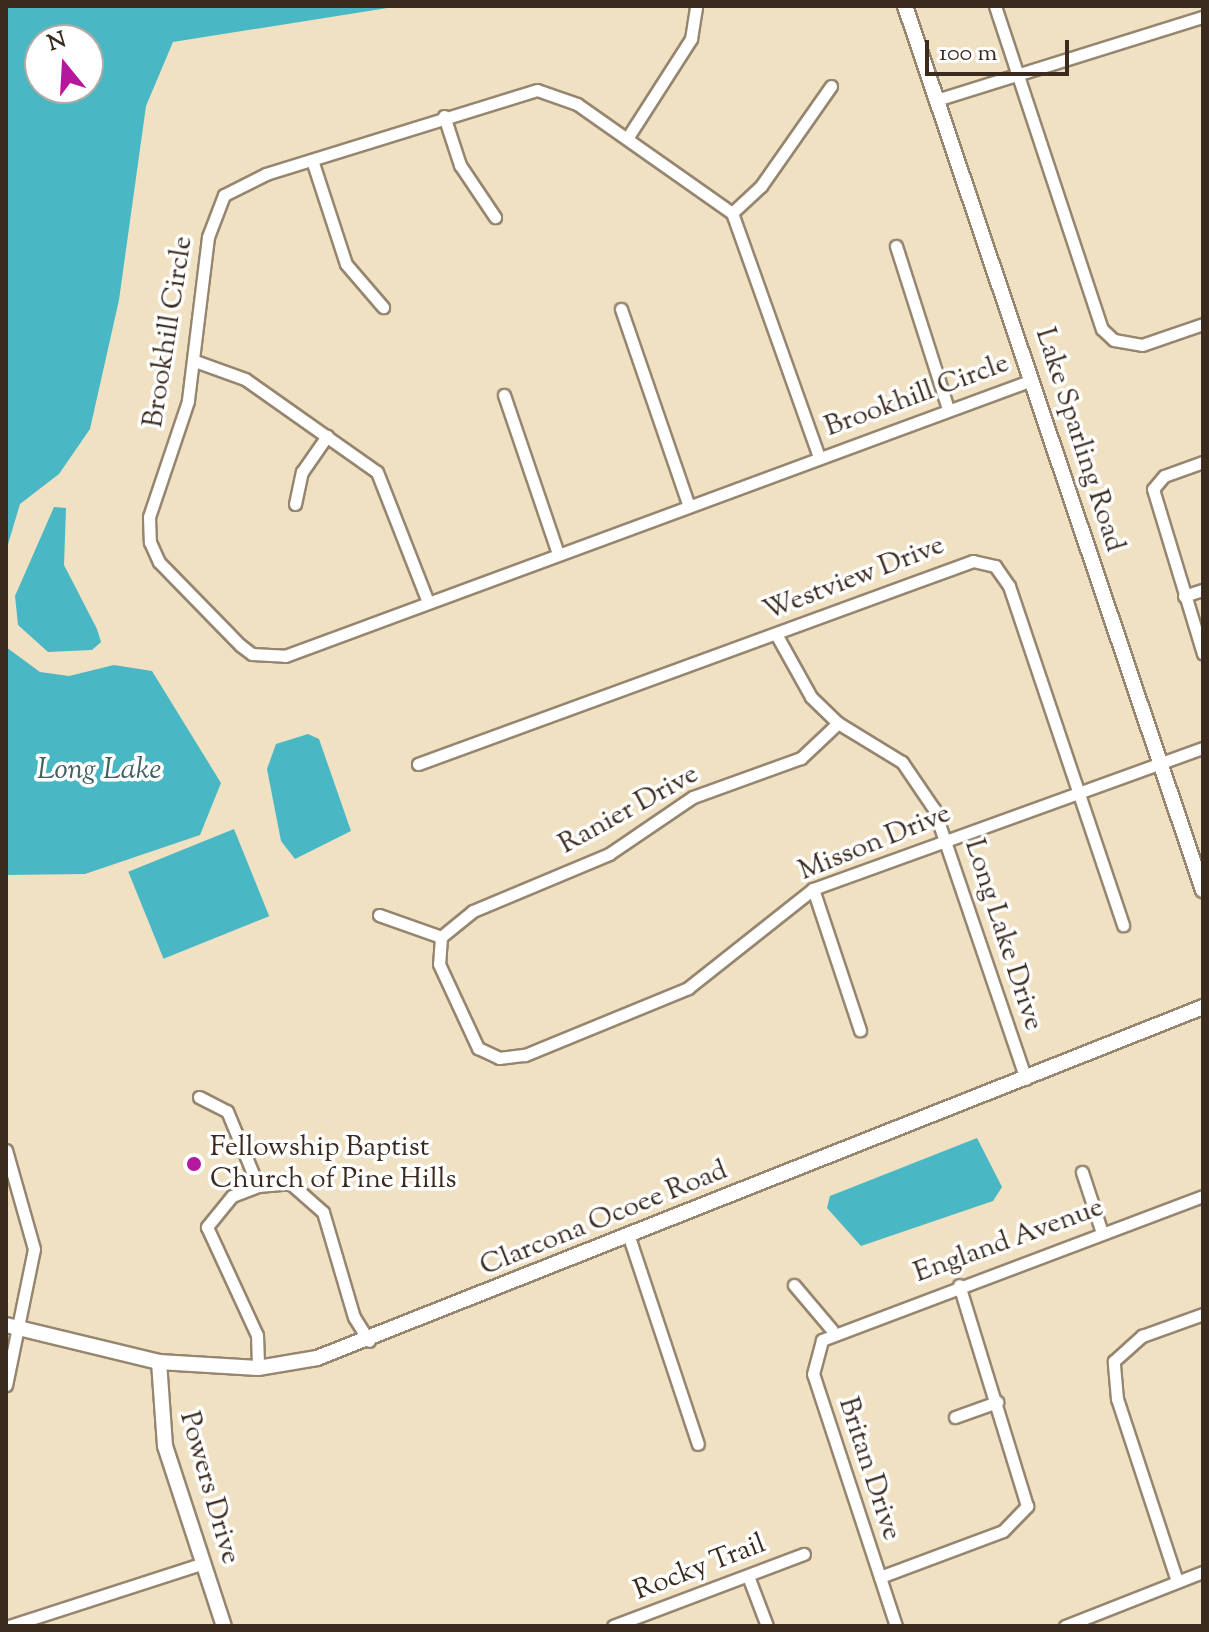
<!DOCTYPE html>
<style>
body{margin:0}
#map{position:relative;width:1209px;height:1632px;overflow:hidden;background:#f0e1c3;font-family:"Sorts Mill Goudy",serif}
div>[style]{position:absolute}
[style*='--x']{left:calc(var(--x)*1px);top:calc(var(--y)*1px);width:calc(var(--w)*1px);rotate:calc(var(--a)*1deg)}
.water>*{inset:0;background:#4ab7c5;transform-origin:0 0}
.roads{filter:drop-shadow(2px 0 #968670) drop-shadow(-2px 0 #968670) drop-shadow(0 2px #968670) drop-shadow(0 -2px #968670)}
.minor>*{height:11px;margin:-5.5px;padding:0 5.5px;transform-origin:5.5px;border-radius:5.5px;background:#fff}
.tertiary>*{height:14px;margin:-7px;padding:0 7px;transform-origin:7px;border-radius:7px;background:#fff}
.dots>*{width:22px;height:22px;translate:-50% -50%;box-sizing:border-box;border:4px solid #fff;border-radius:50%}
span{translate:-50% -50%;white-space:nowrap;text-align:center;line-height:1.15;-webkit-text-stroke:7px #fff;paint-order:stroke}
.street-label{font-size:28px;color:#3b2a1e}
.poi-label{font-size:28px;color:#3b2a1e}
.left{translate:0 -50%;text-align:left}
.water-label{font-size:30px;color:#416261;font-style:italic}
.frame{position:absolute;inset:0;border:8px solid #3b2a1e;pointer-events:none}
.north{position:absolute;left:24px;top:24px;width:80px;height:80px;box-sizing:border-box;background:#fff;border:2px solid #b1aaa5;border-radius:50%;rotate:342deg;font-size:22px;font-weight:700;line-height:32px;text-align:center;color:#3b2a1e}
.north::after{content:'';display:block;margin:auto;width:28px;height:36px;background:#b5179e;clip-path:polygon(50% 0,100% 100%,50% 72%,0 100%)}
.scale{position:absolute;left:925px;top:40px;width:144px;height:36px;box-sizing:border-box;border:4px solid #3b2a1e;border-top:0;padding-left:10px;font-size:24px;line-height:28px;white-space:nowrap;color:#3b2a1e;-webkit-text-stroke:6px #fff;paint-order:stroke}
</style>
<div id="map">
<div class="water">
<div style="clip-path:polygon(evenodd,6px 6px,400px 6px,173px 42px,146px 106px,119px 300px,90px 429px,59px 474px,20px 504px,6px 551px,6px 6px,40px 40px,88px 40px,88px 88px,40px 88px,40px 40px)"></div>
<div style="clip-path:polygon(54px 507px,66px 508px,64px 565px,97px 629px,101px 642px,92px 650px,48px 652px,18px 625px,15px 596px)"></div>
<div style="clip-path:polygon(6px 647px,40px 672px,69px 676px,114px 665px,152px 671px,221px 783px,200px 835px,85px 874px,6px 875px)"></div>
<div style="clip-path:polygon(308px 734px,319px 739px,351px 831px,295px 859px,281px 841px,267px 769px,276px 744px)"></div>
<div style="left:234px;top:829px;width:94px;height:114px;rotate:68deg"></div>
<div style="clip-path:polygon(977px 1138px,1002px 1187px,993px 1201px,861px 1246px,827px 1208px,830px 1196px)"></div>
</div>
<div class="roads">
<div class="minor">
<div style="--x:995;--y:6;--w:340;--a:71.7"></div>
<div style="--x:1102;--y:329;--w:16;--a:43"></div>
<div style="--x:1114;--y:340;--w:28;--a:10"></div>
<div style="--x:1142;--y:345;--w:65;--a:-19"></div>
<div style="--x:936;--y:100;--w:280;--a:-17.3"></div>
<div style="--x:444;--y:116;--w:52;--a:71.9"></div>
<div style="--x:460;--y:165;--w:63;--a:56.1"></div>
<div style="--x:628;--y:137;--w:117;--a:-57.3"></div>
<div style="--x:691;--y:39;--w:33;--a:-81"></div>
<div style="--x:312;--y:160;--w:109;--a:71.9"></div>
<div style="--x:346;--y:264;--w:57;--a:49.3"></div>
<div style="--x:732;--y:213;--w:40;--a:-43"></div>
<div style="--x:761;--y:186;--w:122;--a:-55"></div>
<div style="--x:896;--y:246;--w:171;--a:72.3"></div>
<div style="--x:621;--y:309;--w:208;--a:71"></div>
<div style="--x:195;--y:361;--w:53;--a:19.8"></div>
<div style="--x:245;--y:379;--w:161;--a:35.2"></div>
<div style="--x:377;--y:472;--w:140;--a:68.6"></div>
<div style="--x:504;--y:395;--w:168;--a:71.2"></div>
<div style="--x:819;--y:457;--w:259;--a:-109.6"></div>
<div style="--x:732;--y:213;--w:189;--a:-144.9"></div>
<div style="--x:577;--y:104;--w:42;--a:-160.7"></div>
<div style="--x:537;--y:90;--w:284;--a:162.8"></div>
<div style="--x:266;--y:174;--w:47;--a:153.4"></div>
<div style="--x:224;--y:195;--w:45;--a:110.9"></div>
<div style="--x:208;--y:237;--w:165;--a:97"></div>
<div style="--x:188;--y:401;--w:122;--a:108.6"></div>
<div style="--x:149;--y:517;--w:25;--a:88"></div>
<div style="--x:150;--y:542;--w:22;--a:66"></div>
<div style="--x:159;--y:562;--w:116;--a:45.7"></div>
<div style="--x:240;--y:645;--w:15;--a:37"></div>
<div style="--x:252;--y:654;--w:33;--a:3"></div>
<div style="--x:285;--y:656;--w:796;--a:-20.28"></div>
<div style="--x:1203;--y:462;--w:41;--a:160.3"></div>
<div style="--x:1164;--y:476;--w:17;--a:130"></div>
<div style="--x:1153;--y:489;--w:172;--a:73.1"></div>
<div style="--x:295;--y:504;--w:33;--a:-78"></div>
<div style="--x:302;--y:472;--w:44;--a:-55.2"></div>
<div style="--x:1184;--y:596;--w:20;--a:-18"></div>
<div style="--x:776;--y:634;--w:72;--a:60.9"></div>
<div style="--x:811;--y:697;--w:37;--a:44"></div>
<div style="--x:838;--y:723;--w:75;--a:31.4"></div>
<div style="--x:902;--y:762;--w:57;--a:55.8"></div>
<div style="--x:934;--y:809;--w:285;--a:71.2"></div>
<div style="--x:418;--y:764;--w:591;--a:-20.09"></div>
<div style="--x:973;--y:561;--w:23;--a:13"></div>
<div style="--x:995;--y:566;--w:24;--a:55"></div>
<div style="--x:1009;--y:586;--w:358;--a:71.4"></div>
<div style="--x:813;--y:889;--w:149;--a:71.6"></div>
<div style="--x:379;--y:915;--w:66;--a:19.5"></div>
<div style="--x:441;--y:937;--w:27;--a:94"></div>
<div style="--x:439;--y:964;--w:93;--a:65.1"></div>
<div style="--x:478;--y:1048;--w:23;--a:25"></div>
<div style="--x:499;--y:1058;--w:26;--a:-7"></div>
<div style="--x:525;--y:1055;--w:176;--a:-22.3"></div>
<div style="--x:688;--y:988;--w:159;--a:-38.4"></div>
<div style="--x:813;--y:889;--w:415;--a:-19.9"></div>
<div style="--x:441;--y:937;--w:41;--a:-39.1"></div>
<div style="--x:473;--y:911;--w:147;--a:-22.7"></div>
<div style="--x:609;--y:854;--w:102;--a:-34.2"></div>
<div style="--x:693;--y:797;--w:115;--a:-19.9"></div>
<div style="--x:801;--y:758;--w:51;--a:-43.4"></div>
<div style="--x:199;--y:1097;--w:31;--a:27"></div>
<div style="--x:227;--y:1111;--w:81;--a:67.5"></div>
<div style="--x:258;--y:1186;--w:32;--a:-5"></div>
<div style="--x:290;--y:1183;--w:44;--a:41.3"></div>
<div style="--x:323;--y:1212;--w:109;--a:73.6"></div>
<div style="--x:354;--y:1317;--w:28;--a:58"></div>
<div style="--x:6;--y:1150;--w:103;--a:74.2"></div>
<div style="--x:34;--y:1249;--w:139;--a:101.6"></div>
<div style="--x:1082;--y:1172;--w:64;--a:71.8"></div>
<div style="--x:258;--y:1186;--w:28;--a:159"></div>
<div style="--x:232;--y:1196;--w:40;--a:129"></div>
<div style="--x:207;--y:1227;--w:119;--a:65.2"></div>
<div style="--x:257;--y:1335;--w:33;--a:88"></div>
<div style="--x:629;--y:1237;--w:218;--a:71.6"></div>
<div style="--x:794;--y:1285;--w:59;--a:49.8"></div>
<div style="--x:955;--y:1417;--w:45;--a:-19.7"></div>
<div style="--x:748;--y:1576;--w:53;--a:69.2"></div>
<div style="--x:880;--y:1577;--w:131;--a:-20.5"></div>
<div style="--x:1003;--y:1531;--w:35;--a:-46"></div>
<div style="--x:1027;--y:1506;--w:231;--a:-107.1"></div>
<div style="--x:1177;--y:1581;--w:192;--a:-108.2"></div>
<div style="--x:1117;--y:1399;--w:38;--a:-95"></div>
<div style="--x:1114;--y:1361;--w:38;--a:-42"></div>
<div style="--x:1142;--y:1336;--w:65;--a:-19.8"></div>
<div style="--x:9;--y:1626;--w:205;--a:-17.9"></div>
<div style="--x:613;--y:1626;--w:204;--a:-20.7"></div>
<div style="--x:896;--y:1626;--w:265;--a:-108.2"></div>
<div style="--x:813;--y:1374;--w:35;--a:-75"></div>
<div style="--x:822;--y:1340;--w:407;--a:-20.7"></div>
<div style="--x:1065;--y:1626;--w:148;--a:-21.4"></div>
</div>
<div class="tertiary">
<div style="--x:905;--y:6;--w:933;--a:71.37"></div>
<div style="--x:6;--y:1325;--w:157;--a:13.6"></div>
<div style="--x:159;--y:1362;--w:99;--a:3.5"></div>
<div style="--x:258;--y:1368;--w:60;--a:-9.6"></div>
<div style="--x:317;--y:1358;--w:953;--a:-21.61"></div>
<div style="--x:159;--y:1362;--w:84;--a:85.9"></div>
<div style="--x:165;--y:1446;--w:189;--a:71.9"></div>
</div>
</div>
<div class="dots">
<div style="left:194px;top:1164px;background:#b5179e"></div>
</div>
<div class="street-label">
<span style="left:169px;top:332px;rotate:-81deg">Brookhill Circle</span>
<span style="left:917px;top:396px;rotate:-20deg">Brookhill Circle</span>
<span style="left:1079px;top:440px;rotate:72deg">Lake Sparling Road</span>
<span style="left:854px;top:579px;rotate:-21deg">Westview Drive</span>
<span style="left:629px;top:810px;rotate:-29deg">Ranier Drive</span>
<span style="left:875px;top:843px;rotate:-22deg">Misson Drive</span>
<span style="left:1003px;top:935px;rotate:72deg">Long Lake Drive</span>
<span style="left:604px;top:1219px;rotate:-22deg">Clarcona Ocoee Road</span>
<span style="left:1009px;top:1241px;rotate:-20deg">England Avenue</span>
<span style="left:869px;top:1469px;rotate:72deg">Britan Drive</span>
<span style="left:209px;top:1488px;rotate:74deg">Powers Drive</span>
<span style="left:700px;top:1568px;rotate:-21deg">Rocky Trail</span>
</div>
<div class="poi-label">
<span class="left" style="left:210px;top:1164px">Fellowship Baptist<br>Church of Pine Hills</span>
</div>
<div class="water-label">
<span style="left:99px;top:771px">Long Lake</span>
</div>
<div class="frame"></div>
<div class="north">N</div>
<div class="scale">100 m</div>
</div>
